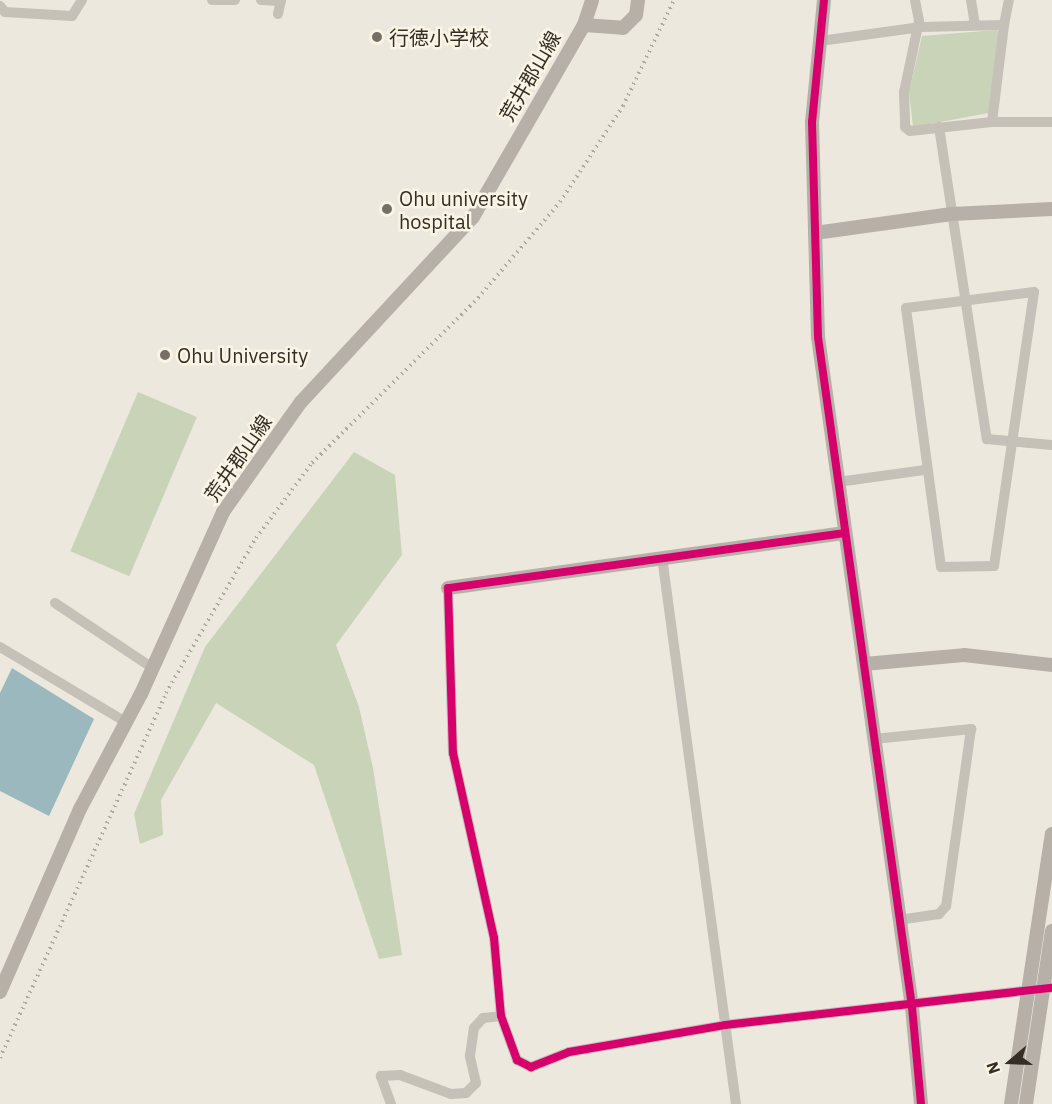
<!DOCTYPE html>
<meta charset="utf-8">
<style>
body{margin:0}
#map{position:relative;width:1052px;height:1104px;overflow:hidden;background:#ede8de;font-family:"IBM Plex Sans","Noto Sans JP",sans-serif}
div>[style]{position:absolute}
[style*='--x']{left:calc(var(--x)*1px);top:calc(var(--y)*1px);width:calc(var(--w)*1px);rotate:calc(var(--a)*1deg)}
.green>*{inset:0;background:#c9d3b8;transform-origin:0 0}
.water>*{inset:0;background:#9ab8be}
.street>*{height:10px;margin:-5px;padding:0 5px;transform-origin:5px;border-radius:5px;background:#c5c0b8}
.secondary>*{height:14px;margin:-7px;padding:0 7px;transform-origin:7px;border-radius:7px;background:#b6b0a8}
.rail>*{height:4px;margin-top:-2px;transform-origin:0;background:repeating-linear-gradient(90deg,#ada9a2 0 1.5px,transparent 0 6px)}
.cycleway>*{height:8px;margin:-4px;padding:0 4px;transform-origin:4px;border-radius:4px;background:#d6006c}
.dots>*{width:16px;height:16px;translate:-50% -50%;box-sizing:border-box;border:3px solid #faf4e5;border-radius:50%}
span{translate:-50% -50%;white-space:nowrap;text-align:center;line-height:1.15;-webkit-text-stroke:5px #faf4e5;paint-order:stroke}
.poi-label{font-size:20px;color:#362e26}
.left{translate:0 -50%;text-align:left}
.street-label{font-size:20px;color:#362e26}
.north{position:absolute;left:980px;top:1032px;width:60px;height:60px;-webkit-text-stroke:4px #faf4e5;paint-order:stroke;rotate:251deg;font-size:16px;font-weight:700;line-height:24px;text-align:center;color:#362e26}
.north::after{content:'';display:block;margin:auto;width:21px;height:27px;background:#362e26;clip-path:polygon(50% 0,100% 100%,50% 72%,0 100%)}
</style>
<div id="map">
<div class="green">
<div style="clip-path:polygon(996px 30px,1001px 34px,989px 113px,913px 127px,909px 92px,922px 36px)"></div>
<div style="left:138px;top:392px;width:64px;height:173px;rotate:23deg"></div>
<div style="clip-path:polygon(354px 452px,395px 475px,402px 555px,336px 645px,359px 707px,373px 768px,402px 955px,379px 959px,314px 765px,216px 703px,161px 800px,163px 835px,140px 844px,134px 814px,205px 647px)"></div>
</div>
<div class="water">
<div style="clip-path:polygon(12px 668px,94px 719px,49px 816px,0 791px,0 693px)"></div>
</div>
<div class="street">
<div style="--x:212;--y:0;--w:23;--a:0"></div>
<div style="--x:261;--y:0;--w:20;--a:3"></div>
<div style="--x:915;--y:0;--w:21;--a:79"></div>
<div style="--x:919;--y:21;--w:73;--a:101.9"></div>
<div style="--x:904;--y:92;--w:35;--a:88"></div>
<div style="--x:905;--y:127;--w:6;--a:39"></div>
<div style="--x:910;--y:131;--w:82;--a:-6.3"></div>
<div style="--x:992;--y:122;--w:98;--a:-82.9"></div>
<div style="--x:971;--y:0;--w:25;--a:81"></div>
<div style="--x:0;--y:6;--w:8;--a:50"></div>
<div style="--x:5;--y:12;--w:67;--a:3.4"></div>
<div style="--x:72;--y:16;--w:19;--a:-58"></div>
<div style="--x:278;--y:14;--w:14;--a:-78"></div>
<div style="--x:820;--y:41;--w:102;--a:-7.9"></div>
<div style="--x:921;--y:27;--w:83;--a:-1.4"></div>
<div style="--x:1004;--y:25;--w:25;--a:-79"></div>
<div style="--x:992;--y:122;--w:60;--a:0"></div>
<div style="--x:939;--y:127;--w:316;--a:81.3"></div>
<div style="--x:987;--y:439;--w:65;--a:5.3"></div>
<div style="--x:1034;--y:292;--w:277;--a:98.3"></div>
<div style="--x:994;--y:566;--w:53;--a:178.9"></div>
<div style="--x:941;--y:567;--w:261;--a:-97.7"></div>
<div style="--x:906;--y:308;--w:129;--a:-7.1"></div>
<div style="--x:838;--y:482;--w:88;--a:-7.9"></div>
<div style="--x:662;--y:557;--w:552;--a:82.3"></div>
<div style="--x:448;--y:588;--w:165;--a:88.3"></div>
<div style="--x:453;--y:753;--w:189;--a:77.5"></div>
<div style="--x:494;--y:938;--w:78;--a:84.9"></div>
<div style="--x:501;--y:1016;--w:47;--a:70"></div>
<div style="--x:517;--y:1060;--w:16;--a:27"></div>
<div style="--x:531;--y:1067;--w:41;--a:-21.5"></div>
<div style="--x:569;--y:1052;--w:158;--a:-9.8"></div>
<div style="--x:725;--y:1025;--w:329;--a:-6.5"></div>
<div style="--x:55;--y:603;--w:118;--a:33.6"></div>
<div style="--x:0;--y:647;--w:144;--a:30.8"></div>
<div style="--x:874;--y:739;--w:98;--a:-5.9"></div>
<div style="--x:971;--y:729;--w:179;--a:98"></div>
<div style="--x:946;--y:906;--w:11;--a:131"></div>
<div style="--x:939;--y:914;--w:40;--a:171.5"></div>
<div style="--x:391;--y:1104;--w:30;--a:-110"></div>
<div style="--x:381;--y:1076;--w:19;--a:-3"></div>
<div style="--x:400;--y:1075;--w:54;--a:20.4"></div>
<div style="--x:451;--y:1094;--w:15;--a:-4"></div>
<div style="--x:466;--y:1093;--w:14;--a:-45"></div>
<div style="--x:476;--y:1083;--w:28;--a:-103"></div>
<div style="--x:470;--y:1056;--w:28;--a:-82"></div>
<div style="--x:474;--y:1028;--w:13;--a:-48"></div>
<div style="--x:483;--y:1018;--w:18;--a:-6"></div>
</div>
<div class="secondary">
<div style="--x:824;--y:0;--w:123;--a:95.6"></div>
<div style="--x:812;--y:122;--w:215;--a:88.4"></div>
<div style="--x:818;--y:337;--w:677;--a:82.01"></div>
<div style="--x:912;--y:1007;--w:97;--a:84.7"></div>
<div style="--x:584;--y:25;--w:39;--a:4"></div>
<div style="--x:623;--y:28;--w:18;--a:-45"></div>
<div style="--x:636;--y:15;--w:15;--a:-82"></div>
<div style="--x:815;--y:233;--w:138;--a:-7.9"></div>
<div style="--x:952;--y:214;--w:100;--a:-2.9"></div>
<div style="--x:448;--y:588;--w:401;--a:-7.9"></div>
<div style="--x:864;--y:664;--w:100;--a:-5.1"></div>
<div style="--x:964;--y:655;--w:89;--a:6.5"></div>
<div style="--x:0;--y:992;--w:200;--a:-66.4"></div>
<div style="--x:80;--y:809;--w:130;--a:-62.1"></div>
<div style="--x:141;--y:694;--w:200;--a:-65.7"></div>
<div style="--x:223;--y:512;--w:135;--a:-54.7"></div>
<div style="--x:301;--y:402;--w:253;--a:-47.1"></div>
<div style="--x:473;--y:217;--w:222;--a:-60"></div>
<div style="--x:584;--y:25;--w:26;--a:-72"></div>
<div style="--x:1011;--y:1104;--w:273;--a:-81.4"></div>
<div style="--x:1026;--y:1104;--w:175;--a:-81.5"></div>
</div>
<div class="rail">
<div style="--x:0;--y:1058;--w:401;--a:-65.5"></div>
<div style="--x:166;--y:693;--w:179;--a:-59.9"></div>
<div style="--x:256;--y:538;--w:94;--a:-53.3"></div>
<div style="--x:312;--y:463;--w:234;--a:-44.8"></div>
<div style="--x:478;--y:298;--w:126;--a:-49.5"></div>
<div style="--x:560;--y:202;--w:115;--a:-56.7"></div>
<div style="--x:623;--y:106;--w:118;--a:-64.3"></div>
</div>
<div class="cycleway">
<div style="--x:824;--y:0;--w:123;--a:95.6"></div>
<div style="--x:812;--y:122;--w:215;--a:88.4"></div>
<div style="--x:818;--y:337;--w:677;--a:82.01"></div>
<div style="--x:912;--y:1007;--w:97;--a:84.7"></div>
<div style="--x:845;--y:533;--w:401;--a:172.1"></div>
<div style="--x:448;--y:588;--w:165;--a:88.3"></div>
<div style="--x:453;--y:753;--w:189;--a:77.5"></div>
<div style="--x:494;--y:938;--w:78;--a:84.9"></div>
<div style="--x:501;--y:1016;--w:47;--a:70"></div>
<div style="--x:517;--y:1060;--w:16;--a:27"></div>
<div style="--x:531;--y:1067;--w:41;--a:-21.5"></div>
<div style="--x:569;--y:1052;--w:158;--a:-9.8"></div>
<div style="--x:725;--y:1025;--w:329;--a:-6.5"></div>
</div>
<div class="dots">
<div style="left:377px;top:37px;background:#766f66"></div>
<div style="left:387px;top:209px;background:#766f66"></div>
<div style="left:165px;top:355px;background:#766f66"></div>
</div>
<div class="poi-label">
<span class="left" style="left:389px;top:37px">行徳小学校</span>
<span class="left" style="left:399px;top:210px">Ohu university<br>hospital</span>
<span class="left" style="left:177px;top:355px">Ohu University</span>
</div>
<div class="street-label">
<span style="left:530px;top:76px;rotate:-60deg">荒井郡山線</span>
<span style="left:238px;top:458px;rotate:-55deg">荒井郡山線</span>
</div>
<div class="north">N</div>
</div>
